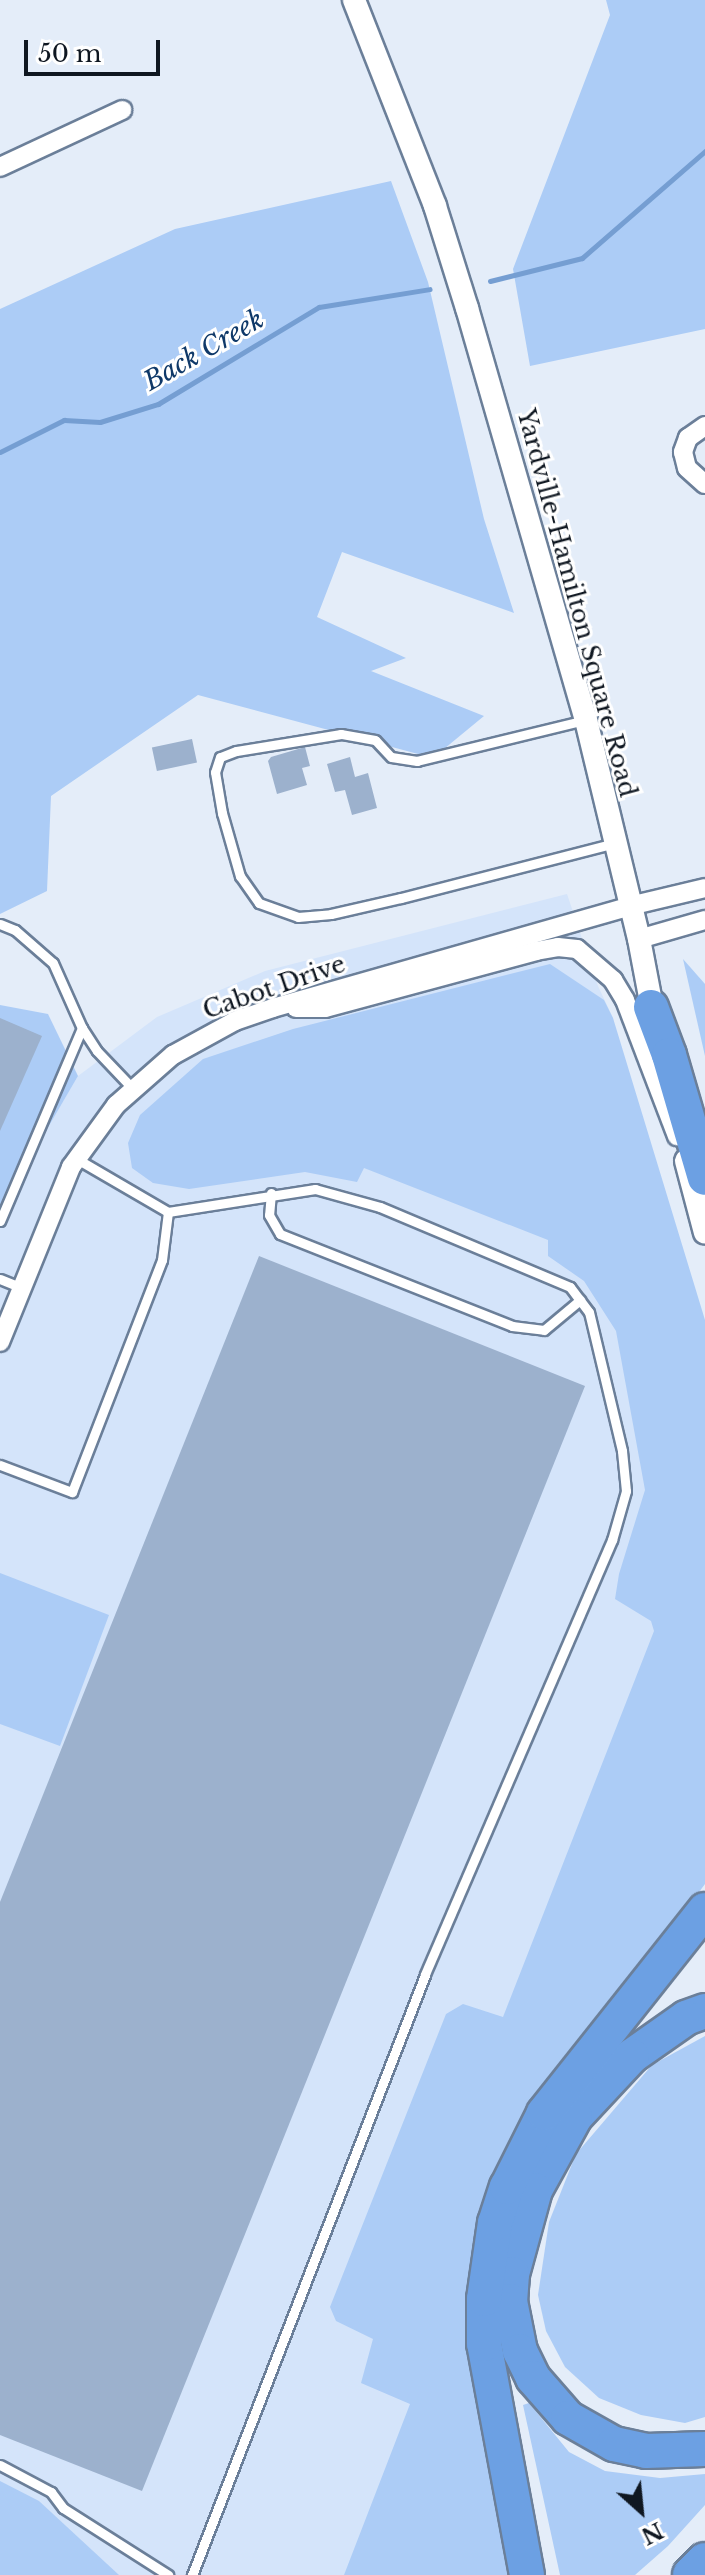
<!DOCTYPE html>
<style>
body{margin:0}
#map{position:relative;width:705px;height:2575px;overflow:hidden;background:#e4edf9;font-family:"Libre Baskerville",serif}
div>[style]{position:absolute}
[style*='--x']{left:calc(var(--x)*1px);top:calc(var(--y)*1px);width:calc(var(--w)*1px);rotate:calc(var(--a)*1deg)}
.built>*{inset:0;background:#d4e4fa}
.green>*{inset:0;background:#acccf6}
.stream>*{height:5px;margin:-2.5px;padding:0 2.5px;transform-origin:2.5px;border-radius:2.5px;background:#759ed2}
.building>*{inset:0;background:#9cb1cd;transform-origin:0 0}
.roads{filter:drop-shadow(2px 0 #6b7f99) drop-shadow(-2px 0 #6b7f99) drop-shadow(0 2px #6b7f99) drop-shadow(0 -2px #6b7f99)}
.service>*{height:9px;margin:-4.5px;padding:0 4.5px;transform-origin:4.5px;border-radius:4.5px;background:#fff}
.minor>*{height:18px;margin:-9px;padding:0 9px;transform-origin:9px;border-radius:9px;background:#fff}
.tertiary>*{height:22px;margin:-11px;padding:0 11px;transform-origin:11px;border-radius:11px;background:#fff}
.motorway>*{height:34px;margin:-17px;padding:0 17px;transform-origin:17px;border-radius:17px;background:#6ca0e3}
span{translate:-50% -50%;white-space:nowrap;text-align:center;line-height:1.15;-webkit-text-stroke:6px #fff;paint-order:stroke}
.street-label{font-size:24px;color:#0f1721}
.water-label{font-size:26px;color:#0f3969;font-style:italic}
.north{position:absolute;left:601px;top:2471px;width:80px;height:80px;-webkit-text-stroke:6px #fff;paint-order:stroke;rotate:153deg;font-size:22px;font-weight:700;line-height:32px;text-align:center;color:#0f1721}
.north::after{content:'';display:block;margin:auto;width:28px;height:36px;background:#0f1721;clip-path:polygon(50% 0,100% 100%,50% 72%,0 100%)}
.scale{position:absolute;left:24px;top:40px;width:136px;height:36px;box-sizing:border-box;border:4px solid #0f1721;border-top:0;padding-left:10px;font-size:24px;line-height:28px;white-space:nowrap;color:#0f1721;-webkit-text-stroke:6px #fff;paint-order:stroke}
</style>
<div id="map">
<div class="built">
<div style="clip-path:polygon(567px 894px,598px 986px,613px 1018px,705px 1575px,430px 2450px,385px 2575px,38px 2575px,0 2535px,0 1210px,78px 1076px,157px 1017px,265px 971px)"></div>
</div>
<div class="green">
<div style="clip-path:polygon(606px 0,705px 0,705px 329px,530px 366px,513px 269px,610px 15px)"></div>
<div style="clip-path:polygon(391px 181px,428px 282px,484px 519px,514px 613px,342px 552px,317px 617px,406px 658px,371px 671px,484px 716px,433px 758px,198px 695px,51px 796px,47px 891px,0 914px,0 309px,175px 229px)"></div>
<div style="clip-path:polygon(683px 959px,705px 984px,705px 1056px)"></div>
<div style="clip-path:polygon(550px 964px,604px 1000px,613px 1018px,705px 1320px,705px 1884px,520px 2131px,489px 2194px,512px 2575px,344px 2575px,410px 2404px,361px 2383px,373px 2339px,336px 2321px,330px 2307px,446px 2014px,463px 2004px,503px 2017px,654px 1631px,651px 1621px,615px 1599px,619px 1574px,645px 1490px,616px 1331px,584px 1281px,548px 1256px,548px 1240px,364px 1168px,357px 1182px,305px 1172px,189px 1189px,153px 1183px,132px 1168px,128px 1143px,140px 1115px,203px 1059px,293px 1029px)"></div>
<div style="clip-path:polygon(0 1005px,48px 1014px,78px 1076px,0 1210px)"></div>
<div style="clip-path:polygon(0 1573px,109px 1615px,60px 1746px,0 1724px)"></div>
<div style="clip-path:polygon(705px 2036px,705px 2417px,685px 2423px,641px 2415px,599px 2398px,565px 2367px,546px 2331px,538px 2295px,549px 2222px,576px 2154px,652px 2065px)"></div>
<div style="clip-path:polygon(529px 2403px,569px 2452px,605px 2471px,660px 2478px,705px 2474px,705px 2505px,668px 2546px,635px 2575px,560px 2575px,523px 2405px)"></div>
<div style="clip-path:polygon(0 2481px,39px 2501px,119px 2575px,0 2575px)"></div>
</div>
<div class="stream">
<div style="--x:490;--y:281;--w:95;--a:-14"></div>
<div style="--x:582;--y:258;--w:163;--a:-41"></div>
<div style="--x:0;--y:452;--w:72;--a:-26.6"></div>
<div style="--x:64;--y:420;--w:36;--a:3"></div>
<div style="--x:100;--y:422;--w:61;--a:-17.2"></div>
<div style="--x:158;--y:404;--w:188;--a:-31.1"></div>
<div style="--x:319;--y:307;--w:112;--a:-9.2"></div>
</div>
<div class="building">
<div style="left:192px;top:739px;width:24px;height:41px;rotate:78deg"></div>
<div style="clip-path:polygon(305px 747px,310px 766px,302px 768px,307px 785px,277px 794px,268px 761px,271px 757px)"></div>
<div style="clip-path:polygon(350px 757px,355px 777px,368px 773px,377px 808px,352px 815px,345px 790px,335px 792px,327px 764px)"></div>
<div style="clip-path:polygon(0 1018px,42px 1036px,0 1131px)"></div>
<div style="clip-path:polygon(259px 1256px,585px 1386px,142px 2491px,0 2435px,0 1902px)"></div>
</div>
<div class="roads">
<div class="service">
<div style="--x:585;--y:720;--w:173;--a:166.3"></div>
<div style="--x:417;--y:761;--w:26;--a:-171"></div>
<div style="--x:391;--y:757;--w:23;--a:-133"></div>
<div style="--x:375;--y:740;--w:35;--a:-170"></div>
<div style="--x:341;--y:734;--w:106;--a:170.8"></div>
<div style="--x:236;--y:751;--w:17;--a:159"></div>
<div style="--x:220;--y:757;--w:16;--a:108"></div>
<div style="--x:215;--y:772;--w:42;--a:80.3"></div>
<div style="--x:222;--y:813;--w:66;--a:74.1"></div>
<div style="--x:240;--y:876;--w:33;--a:55"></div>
<div style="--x:259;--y:903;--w:41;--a:19.7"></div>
<div style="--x:298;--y:917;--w:33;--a:-5"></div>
<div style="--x:331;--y:914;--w:72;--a:-12.9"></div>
<div style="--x:401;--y:898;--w:221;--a:-14.4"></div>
<div style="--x:0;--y:924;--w:16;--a:22"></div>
<div style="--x:15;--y:930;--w:50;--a:41"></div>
<div style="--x:53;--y:963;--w:71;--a:66"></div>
<div style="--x:82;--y:1028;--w:27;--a:57"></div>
<div style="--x:97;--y:1051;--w:52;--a:46.5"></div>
<div style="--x:77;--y:1159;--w:105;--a:30.2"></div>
<div style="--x:168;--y:1212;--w:149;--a:-8.9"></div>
<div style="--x:315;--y:1189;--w:67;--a:15.5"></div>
<div style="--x:380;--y:1207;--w:206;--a:22.8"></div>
<div style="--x:570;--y:1287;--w:31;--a:53"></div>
<div style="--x:589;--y:1312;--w:143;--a:76.6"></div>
<div style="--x:622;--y:1451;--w:40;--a:84.3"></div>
<div style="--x:626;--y:1491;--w:51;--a:105.9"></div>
<div style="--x:612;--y:1540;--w:473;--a:113.3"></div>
<div style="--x:425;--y:1975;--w:644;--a:111.22"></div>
<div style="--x:271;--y:1193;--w:22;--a:95"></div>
<div style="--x:269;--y:1215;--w:22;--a:60"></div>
<div style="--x:280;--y:1234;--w:250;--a:21.6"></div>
<div style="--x:512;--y:1326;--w:32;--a:7"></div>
<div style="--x:544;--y:1330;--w:47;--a:-39.8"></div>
<div style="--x:0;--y:1221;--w:210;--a:-67"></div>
<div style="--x:0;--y:1279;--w:24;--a:22"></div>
<div style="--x:0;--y:1465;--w:77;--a:20.6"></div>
<div style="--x:72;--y:1492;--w:249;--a:-68.8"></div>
<div style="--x:162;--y:1260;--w:48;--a:-82.9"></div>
<div style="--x:0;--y:2465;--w:58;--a:27.9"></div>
<div style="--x:51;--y:2492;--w:20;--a:53"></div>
<div style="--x:63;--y:2508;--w:125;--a:32.5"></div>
</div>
<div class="minor">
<div style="--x:0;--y:167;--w:135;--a:-25"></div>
<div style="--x:705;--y:426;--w:21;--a:145"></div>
<div style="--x:688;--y:438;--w:15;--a:110"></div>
<div style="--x:683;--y:452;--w:16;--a:76"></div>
<div style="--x:687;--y:468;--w:24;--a:42"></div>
<div style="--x:639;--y:939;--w:69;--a:-16.1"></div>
<div style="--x:296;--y:1008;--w:29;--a:0"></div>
<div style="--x:325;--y:1008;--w:219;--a:-15.1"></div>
<div style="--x:536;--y:951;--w:22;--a:-10"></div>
<div style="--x:558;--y:947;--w:19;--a:6"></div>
<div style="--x:577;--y:949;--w:48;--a:40.7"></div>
<div style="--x:613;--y:980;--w:23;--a:59"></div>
<div style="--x:625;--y:1000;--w:146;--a:69.1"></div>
<div style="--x:0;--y:1342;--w:189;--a:-67.9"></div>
<div style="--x:71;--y:1167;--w:77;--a:-54"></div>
<div style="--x:116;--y:1105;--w:76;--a:-41.3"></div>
<div style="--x:173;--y:1055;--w:71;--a:-28.7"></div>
<div style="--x:235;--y:1021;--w:40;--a:-18.9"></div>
<div style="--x:273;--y:1008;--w:371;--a:-15.9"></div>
<div style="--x:630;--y:906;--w:77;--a:-13.5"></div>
</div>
<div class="tertiary">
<div style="--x:354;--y:0;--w:221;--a:68.5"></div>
<div style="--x:435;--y:206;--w:107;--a:72.6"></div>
<div style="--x:467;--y:308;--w:429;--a:73.9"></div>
<div style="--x:586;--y:720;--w:225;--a:76.4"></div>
<div style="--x:639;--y:939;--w:80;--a:79.2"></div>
<div style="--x:686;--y:1161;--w:74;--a:75.2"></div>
</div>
<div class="motorway">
<div style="--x:651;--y:1007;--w:51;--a:69.4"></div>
<div style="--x:669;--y:1055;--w:128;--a:73.7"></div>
<div style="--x:705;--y:2011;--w:20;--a:160"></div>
<div style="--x:686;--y:2018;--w:66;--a:144.9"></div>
<div style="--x:632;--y:2056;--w:83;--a:133.1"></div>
<div style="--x:575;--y:2117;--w:83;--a:118.7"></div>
<div style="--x:535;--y:2190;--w:87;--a:105.3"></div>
<div style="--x:512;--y:2274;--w:27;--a:94"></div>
<div style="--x:510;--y:2301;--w:51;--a:78.7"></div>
<div style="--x:520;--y:2351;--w:30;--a:64"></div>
<div style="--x:533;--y:2378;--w:53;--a:48.8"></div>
<div style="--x:568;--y:2418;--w:53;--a:29.5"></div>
<div style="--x:614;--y:2444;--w:33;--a:12"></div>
<div style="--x:646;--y:2451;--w:59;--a:-1.9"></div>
<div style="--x:527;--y:2575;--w:235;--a:-100.5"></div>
<div style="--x:484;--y:2344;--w:45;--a:-90"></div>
<div style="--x:484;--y:2299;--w:77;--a:-81.8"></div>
<div style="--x:495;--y:2223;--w:38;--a:-72"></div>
<div style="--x:507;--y:2187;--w:83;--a:-63.4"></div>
<div style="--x:544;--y:2113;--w:259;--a:-51.6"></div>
<div style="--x:690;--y:2575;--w:21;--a:-45"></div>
</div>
</div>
<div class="street-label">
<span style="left:577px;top:603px;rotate:75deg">Yardville-Hamilton Square Road</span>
<span style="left:274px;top:987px;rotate:-19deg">Cabot Drive</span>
</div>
<div class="water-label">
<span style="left:204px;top:351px;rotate:-30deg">Back Creek</span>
</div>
<div class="north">N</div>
<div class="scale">50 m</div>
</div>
